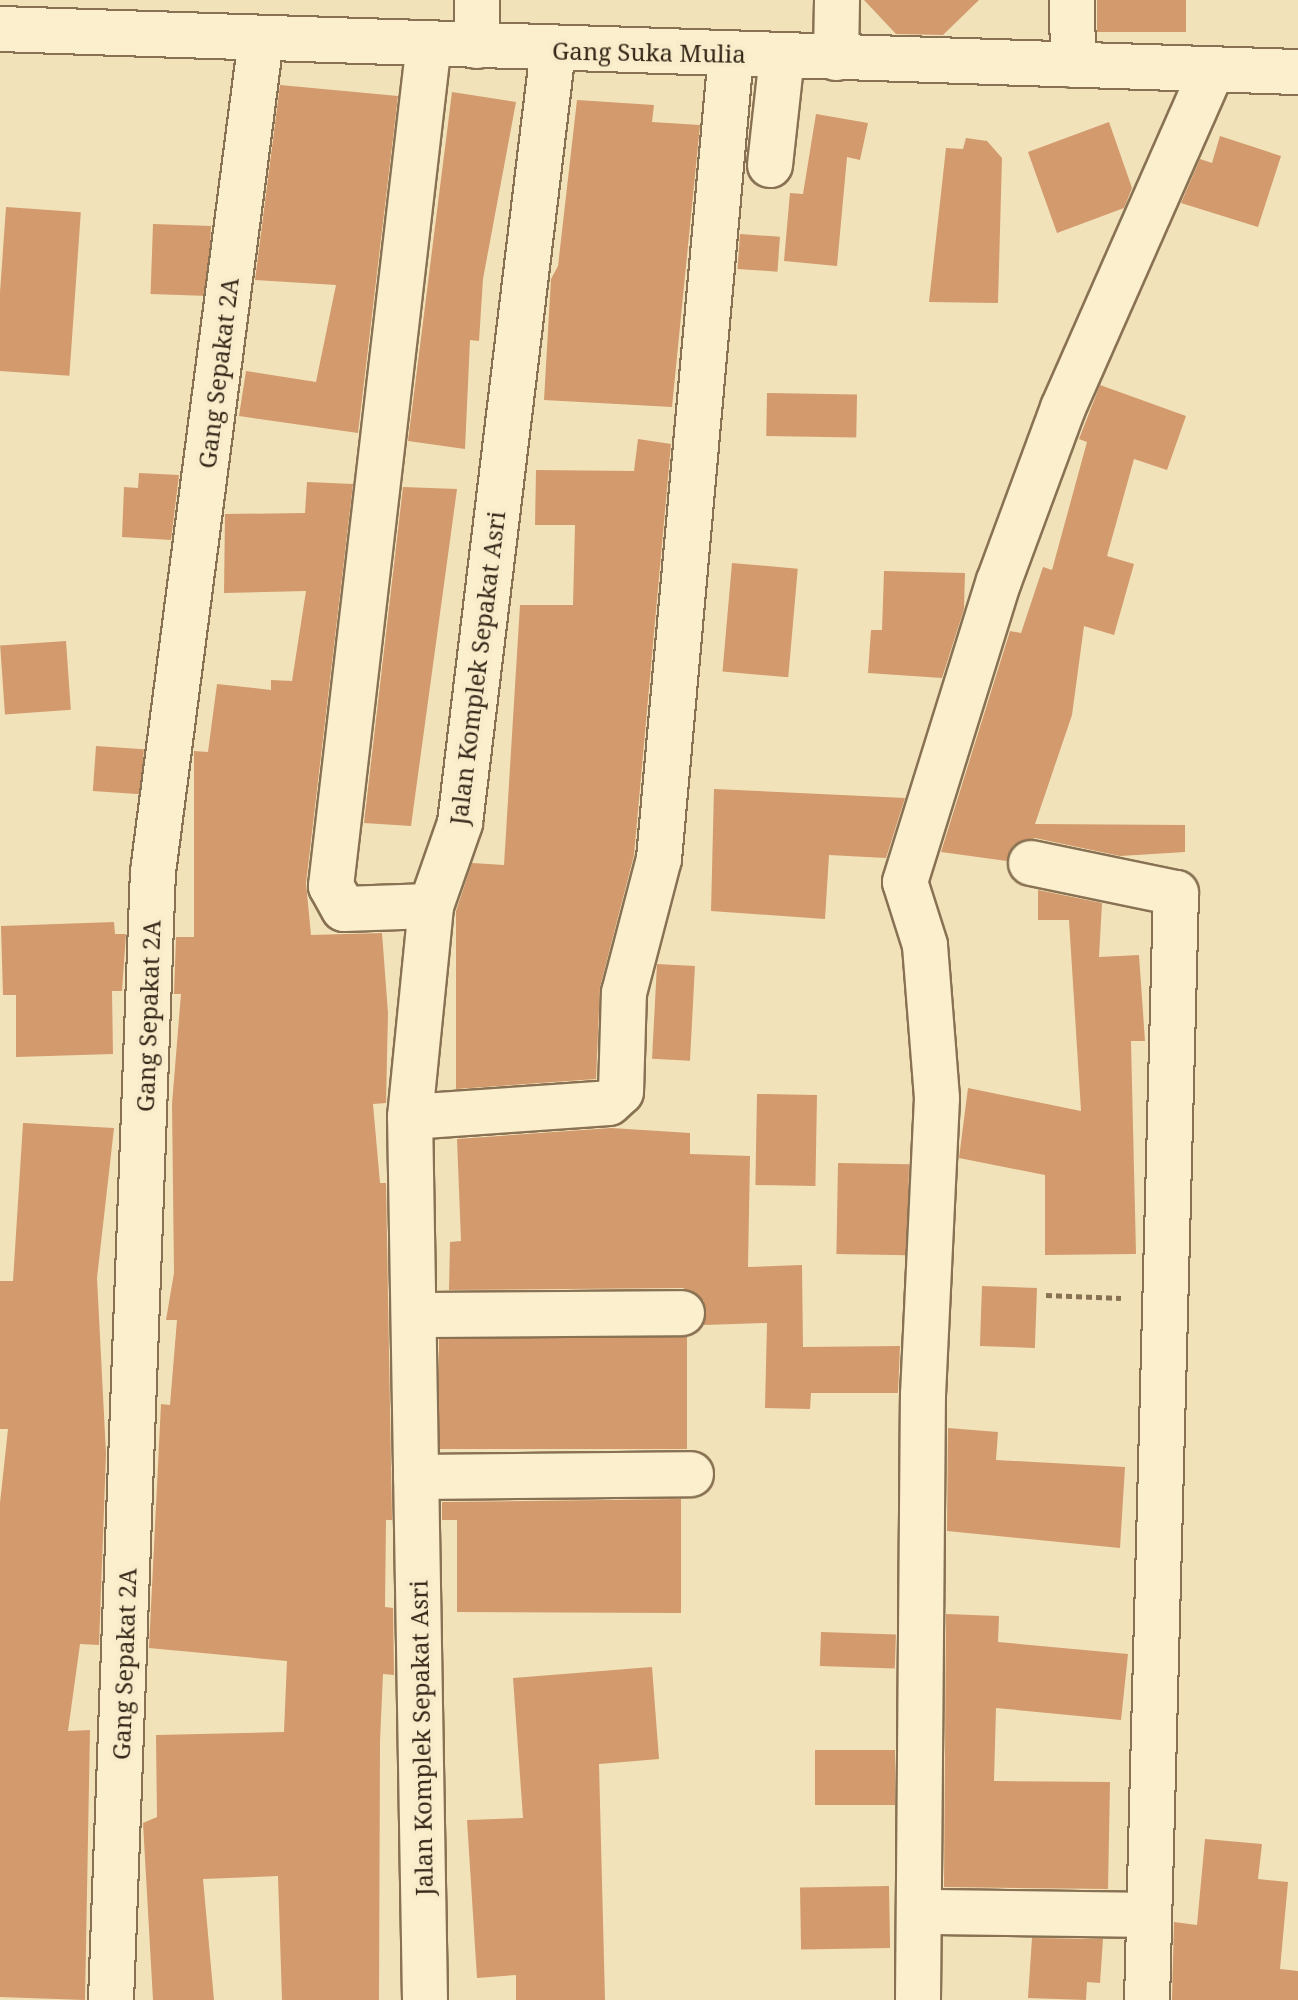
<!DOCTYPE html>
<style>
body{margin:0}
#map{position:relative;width:1298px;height:2000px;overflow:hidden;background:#f1e2ba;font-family:"Noto Serif",serif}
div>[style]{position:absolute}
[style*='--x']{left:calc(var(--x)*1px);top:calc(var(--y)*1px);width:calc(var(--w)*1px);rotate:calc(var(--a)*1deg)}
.building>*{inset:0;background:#d29a6d;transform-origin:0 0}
.path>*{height:5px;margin-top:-2.5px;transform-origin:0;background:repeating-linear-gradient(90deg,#897253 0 6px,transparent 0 10px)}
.roads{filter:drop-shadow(2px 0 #897253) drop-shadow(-2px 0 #897253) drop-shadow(0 2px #897253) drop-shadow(0 -2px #897253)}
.minor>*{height:44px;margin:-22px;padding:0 22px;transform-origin:22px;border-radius:22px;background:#fbefce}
span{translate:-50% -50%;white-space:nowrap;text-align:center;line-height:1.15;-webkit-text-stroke:8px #f8ecca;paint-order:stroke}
.street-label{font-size:24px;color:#36291a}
</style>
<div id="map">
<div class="building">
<div style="clip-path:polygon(864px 0,979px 0,943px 35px,896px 34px)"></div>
<div style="left:1097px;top:0;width:89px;height:32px"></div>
<div style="clip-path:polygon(280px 85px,398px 96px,358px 433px,239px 416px,246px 371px,316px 382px,336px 285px,255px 280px)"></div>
<div style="clip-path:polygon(452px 92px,516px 102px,483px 279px,479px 341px,470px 340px,465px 449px,408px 441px)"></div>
<div style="clip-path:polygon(577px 100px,654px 105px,652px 122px,700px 125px,672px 407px,544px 400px,551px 279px,558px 266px)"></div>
<div style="clip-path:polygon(816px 114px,868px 123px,860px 160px,847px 157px,837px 266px,784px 261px,790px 193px,803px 194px)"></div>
<div style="clip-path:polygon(1109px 122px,1132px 188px,1124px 208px,1057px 233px,1028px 152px)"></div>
<div style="clip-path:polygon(1220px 136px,1281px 156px,1258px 227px,1181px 203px,1200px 159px,1212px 163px)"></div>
<div style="clip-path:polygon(966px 138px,987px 141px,1002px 158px,998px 303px,929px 302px,946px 148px,963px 149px)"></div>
<div style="left:6px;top:207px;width:75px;height:164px;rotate:4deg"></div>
<div style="left:153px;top:224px;width:58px;height:70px;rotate:2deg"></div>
<div style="left:740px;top:234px;width:40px;height:35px;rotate:4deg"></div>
<div style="clip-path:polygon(1100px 385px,1186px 416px,1167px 470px,1134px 459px,1107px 556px,1134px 564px,1114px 635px,1084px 626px,1072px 715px,1035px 824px,1185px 825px,1185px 852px,1120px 856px,1035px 838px,1013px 846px,1007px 861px,941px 852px,1010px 631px,1021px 633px,1043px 567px,1052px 570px,1087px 442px,1079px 439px)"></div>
<div style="left:767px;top:393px;width:90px;height:43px;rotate:1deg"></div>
<div style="clip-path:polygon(638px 439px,671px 444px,634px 855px,600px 987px,596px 1079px,456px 1089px,456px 911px,472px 863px,504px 865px,520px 605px,573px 605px,575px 525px,535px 525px,536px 470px,634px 471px)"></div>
<div style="clip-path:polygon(139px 473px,179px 475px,171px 540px,122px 537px,124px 487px,138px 488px)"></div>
<div style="clip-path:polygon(307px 482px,353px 484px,306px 883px,311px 935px,382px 933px,388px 1013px,386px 1103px,373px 1104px,380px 1183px,386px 1183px,392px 1520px,386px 1520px,385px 1607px,393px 1608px,394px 1675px,383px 1674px,380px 1741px,379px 2000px,282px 2000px,278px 1876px,203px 1879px,214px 2000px,153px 2000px,143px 1823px,157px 1817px,156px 1735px,284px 1732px,287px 1661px,149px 1648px,161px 1404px,170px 1405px,177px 1320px,166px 1320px,174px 1273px,172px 1104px,181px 994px,174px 994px,176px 937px,194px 937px,194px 751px,208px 752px,217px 684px,271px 690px,271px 680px,292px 681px,306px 591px,224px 593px,225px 514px,305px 513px)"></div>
<div style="clip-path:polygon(403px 487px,457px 489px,411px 826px,364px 823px)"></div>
<div style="left:732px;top:563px;width:66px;height:109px;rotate:5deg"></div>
<div style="clip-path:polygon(884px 571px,965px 573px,964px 609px,942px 678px,868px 673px,871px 630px,882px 630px)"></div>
<div style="left:66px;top:641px;width:69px;height:66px;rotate:86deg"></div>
<div style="left:96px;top:746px;width:48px;height:45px;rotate:4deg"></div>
<div style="clip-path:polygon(714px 789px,905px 798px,886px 858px,829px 855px,825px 919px,711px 911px)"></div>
<div style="clip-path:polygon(1038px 890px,1102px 903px,1099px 957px,1139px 955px,1145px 1041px,1131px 1041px,1136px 1254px,1045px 1255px,1045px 1175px,959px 1158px,968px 1088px,1081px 1111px,1069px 920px,1038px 920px)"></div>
<div style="clip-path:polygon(114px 922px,115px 934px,126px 934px,122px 991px,112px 991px,113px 1054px,16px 1057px,16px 995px,3px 995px,1px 926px)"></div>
<div style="left:657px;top:964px;width:38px;height:95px;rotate:3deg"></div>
<div style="left:757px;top:1094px;width:60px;height:91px;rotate:1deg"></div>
<div style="clip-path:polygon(23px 1123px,114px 1128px,97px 1278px,106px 1454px,99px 1645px,80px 1644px,68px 1731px,90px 1730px,85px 2000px,0 1997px,0 1503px,8px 1429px,0 1429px,0 1281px,13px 1281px)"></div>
<div style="clip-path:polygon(611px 1128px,690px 1133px,690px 1154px,750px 1156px,748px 1267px,802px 1265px,803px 1347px,900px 1346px,898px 1393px,811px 1393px,810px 1409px,765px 1408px,767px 1323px,704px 1325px,704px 1301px,683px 1288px,449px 1290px,450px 1242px,461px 1241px,457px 1139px)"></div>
<div style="left:838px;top:1163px;width:71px;height:91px;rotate:1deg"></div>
<div style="left:982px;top:1286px;width:55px;height:60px;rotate:2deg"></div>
<div style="left:687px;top:1337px;width:112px;height:248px;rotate:90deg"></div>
<div style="clip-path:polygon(948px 1428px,998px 1432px,996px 1460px,1125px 1467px,1120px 1548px,947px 1531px)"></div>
<div style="clip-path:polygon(681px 1499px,681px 1613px,457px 1612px,457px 1520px,442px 1520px,442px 1502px)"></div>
<div style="clip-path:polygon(946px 1614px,999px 1616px,998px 1642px,1128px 1654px,1121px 1720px,996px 1708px,994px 1781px,1110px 1782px,1108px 1889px,944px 1887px)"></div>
<div style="left:821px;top:1632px;width:75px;height:34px;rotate:2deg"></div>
<div style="clip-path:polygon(652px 1667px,659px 1759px,599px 1764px,605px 2000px,516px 2000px,516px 1975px,477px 1978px,467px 1820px,523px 1818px,513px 1678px)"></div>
<div style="left:895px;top:1750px;width:55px;height:80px;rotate:90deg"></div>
<div style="clip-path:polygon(1205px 1839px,1262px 1844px,1258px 1879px,1288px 1882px,1280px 1969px,1298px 1971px,1298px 2000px,1172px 2000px,1174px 1922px,1197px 1925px)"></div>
<div style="left:889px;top:1886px;width:62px;height:89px;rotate:89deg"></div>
<div style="clip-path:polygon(1032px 1938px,1103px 1939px,1100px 1983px,1087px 1982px,1086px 2000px,1028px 1998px)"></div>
</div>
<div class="path">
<div style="--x:1046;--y:1295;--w:75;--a:2.3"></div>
</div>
<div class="roads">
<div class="minor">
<div style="--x:1072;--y:0;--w:65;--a:89.1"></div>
<div style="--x:0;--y:29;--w:1299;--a:1.9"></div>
<div style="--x:429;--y:43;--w:849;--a:96.63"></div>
<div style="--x:331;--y:886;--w:26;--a:61"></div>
<div style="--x:344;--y:909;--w:87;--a:-2"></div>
<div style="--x:477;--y:46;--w:46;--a:-90"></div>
<div style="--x:836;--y:58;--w:58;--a:-89"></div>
<div style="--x:770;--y:165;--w:110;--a:-83.7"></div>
<div style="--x:1031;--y:863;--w:148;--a:11.7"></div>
<div style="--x:1176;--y:893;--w:1107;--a:91.5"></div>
<div style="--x:410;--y:1117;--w:199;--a:-4"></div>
<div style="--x:609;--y:1103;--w:16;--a:-43"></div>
<div style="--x:621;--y:1092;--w:99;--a:-88.3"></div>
<div style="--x:624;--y:993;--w:138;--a:-75.4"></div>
<div style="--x:659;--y:859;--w:808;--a:-84.89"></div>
<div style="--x:414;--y:1315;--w:268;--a:-0.4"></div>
<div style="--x:416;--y:1477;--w:275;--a:-0.6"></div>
<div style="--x:939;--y:1912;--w:210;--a:0.8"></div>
<div style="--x:111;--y:2000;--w:1129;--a:-87.87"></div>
<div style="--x:153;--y:872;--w:840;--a:-82.61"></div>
<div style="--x:425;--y:2000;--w:883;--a:-90.97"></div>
<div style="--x:410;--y:1117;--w:212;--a:-84.3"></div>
<div style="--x:431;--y:906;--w:88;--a:-70.7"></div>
<div style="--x:460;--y:823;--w:779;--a:-83.14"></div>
<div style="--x:918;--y:2000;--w:605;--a:-89.53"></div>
<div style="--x:923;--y:1395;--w:297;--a:-87.3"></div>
<div style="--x:937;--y:1098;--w:153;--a:-94.5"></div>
<div style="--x:925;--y:945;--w:66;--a:-107.6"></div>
<div style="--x:905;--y:882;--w:315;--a:-72.7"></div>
<div style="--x:999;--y:581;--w:184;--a:-69.7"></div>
<div style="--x:1063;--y:408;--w:369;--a:-66.2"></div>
</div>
</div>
<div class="street-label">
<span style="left:649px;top:52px;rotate:1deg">Gang Suka Mulia</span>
<span style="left:218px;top:373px;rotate:-83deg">Gang Sepakat 2A</span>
<span style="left:477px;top:668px;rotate:-83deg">Jalan Komplek Sepakat Asri</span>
<span style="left:148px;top:1016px;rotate:-88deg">Gang Sepakat 2A</span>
<span style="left:124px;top:1664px;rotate:-88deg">Gang Sepakat 2A</span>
<span style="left:421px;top:1738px;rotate:-91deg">Jalan Komplek Sepakat Asri</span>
</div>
</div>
